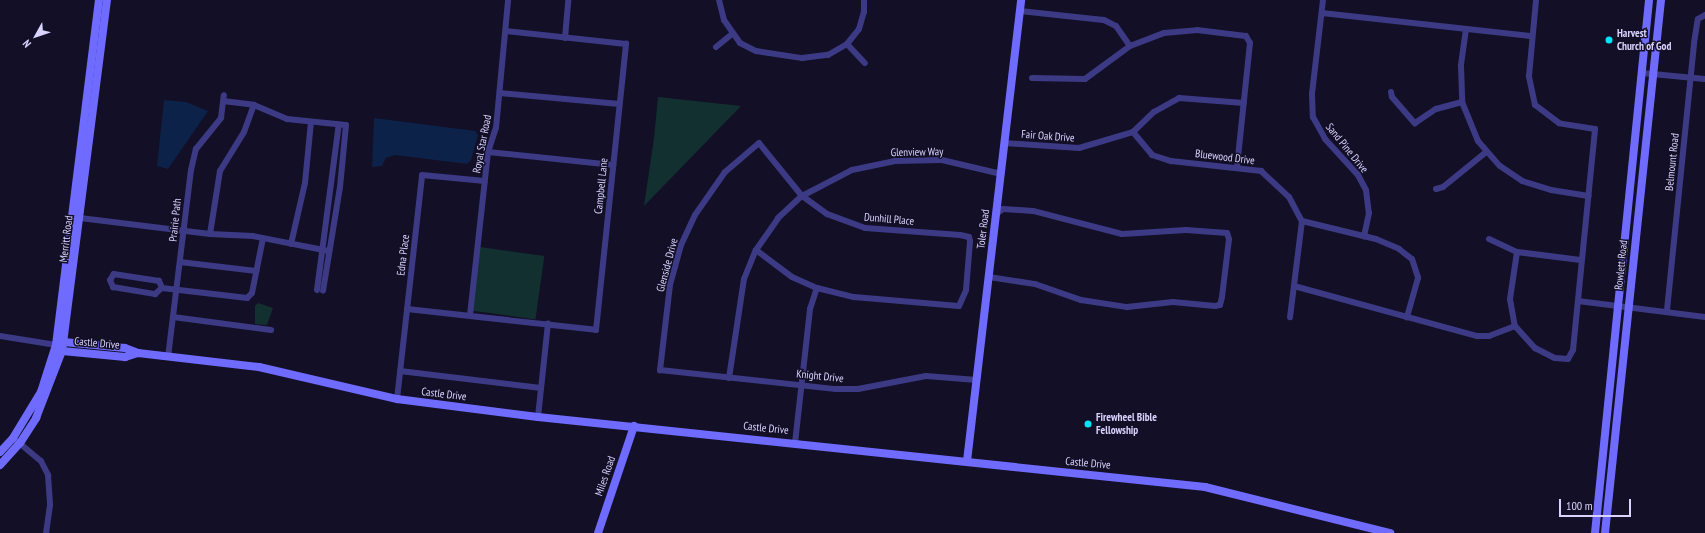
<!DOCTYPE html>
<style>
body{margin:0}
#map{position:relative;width:1705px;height:533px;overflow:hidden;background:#130f26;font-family:"PT Sans Narrow",sans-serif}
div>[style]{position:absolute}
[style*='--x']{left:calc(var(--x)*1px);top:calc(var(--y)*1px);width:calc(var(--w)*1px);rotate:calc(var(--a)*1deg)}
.green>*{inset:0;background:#12302f;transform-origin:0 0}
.water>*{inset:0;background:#0c2248}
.street>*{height:6px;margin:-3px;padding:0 3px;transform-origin:3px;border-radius:3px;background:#3d3a85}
.secondary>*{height:8px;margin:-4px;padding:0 4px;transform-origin:4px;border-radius:4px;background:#6f6bff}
.dots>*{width:11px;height:11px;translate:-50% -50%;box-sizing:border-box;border:2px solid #130f26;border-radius:50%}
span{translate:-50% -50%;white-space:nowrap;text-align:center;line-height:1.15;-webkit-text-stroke:3px #130f26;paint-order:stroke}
.poi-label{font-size:11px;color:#d9d4ff;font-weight:700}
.left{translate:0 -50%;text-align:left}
.street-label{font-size:11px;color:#d9d4ff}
.north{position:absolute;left:16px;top:16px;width:40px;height:40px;-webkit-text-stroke:3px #130f26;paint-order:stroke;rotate:230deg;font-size:11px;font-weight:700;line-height:16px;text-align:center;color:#d9d4ff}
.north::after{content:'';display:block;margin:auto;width:14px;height:18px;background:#d9d4ff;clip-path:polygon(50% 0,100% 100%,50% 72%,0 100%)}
.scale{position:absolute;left:1559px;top:499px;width:72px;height:18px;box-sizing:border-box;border:2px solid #d9d4ff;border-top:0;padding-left:5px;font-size:12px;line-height:14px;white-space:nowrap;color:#d9d4ff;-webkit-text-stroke:3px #130f26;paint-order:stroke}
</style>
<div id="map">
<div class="green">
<div style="clip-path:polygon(658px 97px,741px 106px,644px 206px,654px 138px)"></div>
<div style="left:480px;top:247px;width:65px;height:64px;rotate:8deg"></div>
<div style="clip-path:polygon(258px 303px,273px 308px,267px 325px,255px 324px,255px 306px)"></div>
</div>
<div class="water">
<div style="clip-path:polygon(164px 100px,186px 102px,208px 111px,168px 169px,157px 166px)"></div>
<div style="clip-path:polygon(374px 118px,475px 131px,478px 135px,471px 160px,467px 164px,395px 155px,386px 158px,382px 166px,372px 167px)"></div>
</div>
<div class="street">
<div style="--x:719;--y:0;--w:21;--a:76"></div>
<div style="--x:724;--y:20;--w:28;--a:55"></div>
<div style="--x:740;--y:43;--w:18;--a:27"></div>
<div style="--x:756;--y:51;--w:47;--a:8.7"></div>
<div style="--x:802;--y:58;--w:26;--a:-7"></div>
<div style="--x:828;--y:55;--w:22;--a:-30"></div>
<div style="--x:847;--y:44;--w:19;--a:-51"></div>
<div style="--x:859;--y:29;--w:18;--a:-74"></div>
<div style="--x:864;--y:12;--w:12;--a:-90"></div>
<div style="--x:1323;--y:0;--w:95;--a:96.7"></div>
<div style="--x:1312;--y:94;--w:23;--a:88"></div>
<div style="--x:1313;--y:117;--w:25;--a:61"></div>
<div style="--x:1325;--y:139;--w:49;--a:47.5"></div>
<div style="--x:1358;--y:175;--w:17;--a:62"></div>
<div style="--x:1366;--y:190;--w:23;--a:83"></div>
<div style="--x:1369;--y:213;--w:24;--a:102"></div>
<div style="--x:1020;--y:11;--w:84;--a:6.1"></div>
<div style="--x:1104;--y:20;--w:13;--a:27"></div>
<div style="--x:1116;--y:26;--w:24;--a:55"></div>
<div style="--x:1322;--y:13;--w:211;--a:6.3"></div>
<div style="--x:1466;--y:29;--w:37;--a:98"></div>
<div style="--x:1461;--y:66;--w:36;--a:88"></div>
<div style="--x:1462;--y:102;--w:42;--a:67.7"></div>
<div style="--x:1478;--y:141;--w:33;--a:49"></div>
<div style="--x:1500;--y:166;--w:27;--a:34"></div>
<div style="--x:1522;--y:181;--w:30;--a:17"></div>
<div style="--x:1551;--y:190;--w:38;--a:9"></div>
<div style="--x:565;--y:38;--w:38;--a:-85"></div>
<div style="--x:847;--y:44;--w:26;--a:47"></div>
<div style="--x:716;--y:47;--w:21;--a:-39"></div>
<div style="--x:1642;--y:73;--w:63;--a:5.4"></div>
<div style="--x:1032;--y:78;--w:53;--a:1.1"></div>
<div style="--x:1085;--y:79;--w:56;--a:-36.3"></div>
<div style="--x:1130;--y:46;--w:36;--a:-21"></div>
<div style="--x:1164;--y:33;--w:33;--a:-5"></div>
<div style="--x:1197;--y:30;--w:49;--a:7"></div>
<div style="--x:1246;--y:36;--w:8;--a:60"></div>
<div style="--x:1250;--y:43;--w:125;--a:96"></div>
<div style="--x:1391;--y:92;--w:5;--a:79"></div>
<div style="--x:1392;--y:97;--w:35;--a:49"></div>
<div style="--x:1415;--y:123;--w:25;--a:-34"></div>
<div style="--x:1436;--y:109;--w:27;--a:-15"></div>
<div style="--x:500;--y:93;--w:120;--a:5.3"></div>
<div style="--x:223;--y:101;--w:31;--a:7"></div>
<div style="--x:254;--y:105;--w:36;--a:23"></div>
<div style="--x:287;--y:119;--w:59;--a:5.8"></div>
<div style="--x:346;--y:125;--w:62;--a:95.5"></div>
<div style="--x:340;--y:187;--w:105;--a:99.3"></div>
<div style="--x:1133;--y:132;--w:30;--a:50"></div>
<div style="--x:1152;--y:155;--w:20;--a:18"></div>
<div style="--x:1171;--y:161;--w:91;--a:6.3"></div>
<div style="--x:1261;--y:171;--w:38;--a:43"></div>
<div style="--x:1289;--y:197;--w:27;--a:62"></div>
<div style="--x:1302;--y:221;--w:97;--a:97.1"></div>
<div style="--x:1004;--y:143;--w:75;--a:3.8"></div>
<div style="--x:1079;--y:148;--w:56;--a:-16.5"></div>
<div style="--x:1133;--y:132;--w:29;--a:-44"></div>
<div style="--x:1154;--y:112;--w:29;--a:-29"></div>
<div style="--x:1179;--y:98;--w:65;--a:4.4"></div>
<div style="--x:488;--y:152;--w:126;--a:5.9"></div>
<div style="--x:1436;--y:189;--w:7;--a:-16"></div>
<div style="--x:1443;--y:187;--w:55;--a:-39.1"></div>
<div style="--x:80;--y:218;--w:131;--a:7"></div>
<div style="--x:210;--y:234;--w:43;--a:2.7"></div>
<div style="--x:253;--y:236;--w:77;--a:11.2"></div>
<div style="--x:1302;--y:221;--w:76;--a:13.7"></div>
<div style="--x:1376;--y:239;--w:25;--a:23"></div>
<div style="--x:1399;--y:249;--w:16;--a:38"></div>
<div style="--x:1412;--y:259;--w:20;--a:72"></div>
<div style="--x:1418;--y:278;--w:41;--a:105.8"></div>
<div style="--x:210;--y:234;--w:64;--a:-81"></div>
<div style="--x:220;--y:171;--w:46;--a:-58.4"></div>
<div style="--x:244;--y:132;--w:29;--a:-70"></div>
<div style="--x:1489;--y:239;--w:31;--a:25"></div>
<div style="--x:1517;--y:252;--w:64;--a:7.1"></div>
<div style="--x:291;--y:244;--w:63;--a:-77.1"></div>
<div style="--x:305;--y:183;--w:61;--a:-84.4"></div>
<div style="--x:756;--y:250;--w:45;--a:36.9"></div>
<div style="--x:792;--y:277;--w:27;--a:24"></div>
<div style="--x:817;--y:288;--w:38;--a:14"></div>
<div style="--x:854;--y:297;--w:105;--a:4.9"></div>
<div style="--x:959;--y:306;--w:17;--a:-66"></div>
<div style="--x:966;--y:290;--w:49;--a:-85.3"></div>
<div style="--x:970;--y:241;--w:4;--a:-104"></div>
<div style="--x:969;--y:237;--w:9;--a:-167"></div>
<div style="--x:960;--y:235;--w:95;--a:-175.8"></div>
<div style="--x:865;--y:228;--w:40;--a:-159.8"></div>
<div style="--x:827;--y:214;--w:31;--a:-144"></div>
<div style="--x:802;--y:196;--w:68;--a:-129.1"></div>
<div style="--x:759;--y:143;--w:45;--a:139.5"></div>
<div style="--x:725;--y:172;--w:52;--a:124.9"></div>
<div style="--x:695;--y:215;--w:33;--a:115"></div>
<div style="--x:681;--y:245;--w:41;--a:105.4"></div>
<div style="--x:670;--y:285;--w:86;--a:96.7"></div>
<div style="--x:660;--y:370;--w:177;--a:6.2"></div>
<div style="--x:836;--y:389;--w:22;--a:0"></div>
<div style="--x:858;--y:389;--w:69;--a:-10.8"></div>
<div style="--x:926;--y:376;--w:51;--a:4.5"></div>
<div style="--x:1517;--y:252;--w:48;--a:98.5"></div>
<div style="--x:1510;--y:299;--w:27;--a:80"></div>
<div style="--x:1515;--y:326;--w:30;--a:48"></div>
<div style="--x:1535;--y:348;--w:22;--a:27"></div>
<div style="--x:1555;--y:358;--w:13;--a:4"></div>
<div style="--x:1568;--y:359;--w:10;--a:-61"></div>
<div style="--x:1573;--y:350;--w:222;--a:-84.3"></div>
<div style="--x:1595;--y:129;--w:36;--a:-171"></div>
<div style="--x:1559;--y:123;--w:30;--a:-143"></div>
<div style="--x:1535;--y:105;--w:30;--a:-102"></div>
<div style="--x:1529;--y:76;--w:76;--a:-84.7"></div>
<div style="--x:180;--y:262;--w:77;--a:6.8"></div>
<div style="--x:989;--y:277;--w:47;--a:8.7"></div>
<div style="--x:1035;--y:284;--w:49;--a:19.2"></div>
<div style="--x:1081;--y:300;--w:47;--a:8.7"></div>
<div style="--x:1127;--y:307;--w:46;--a:-6.2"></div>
<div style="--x:1173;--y:302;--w:42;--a:5.4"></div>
<div style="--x:1215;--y:306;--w:5;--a:-11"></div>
<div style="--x:1220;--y:305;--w:8;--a:-76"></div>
<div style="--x:1222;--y:297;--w:58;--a:-83.1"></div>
<div style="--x:1229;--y:239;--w:6;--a:-108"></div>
<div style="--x:1227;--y:233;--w:41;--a:-175.8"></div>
<div style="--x:1186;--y:230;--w:64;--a:176.4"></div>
<div style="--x:1122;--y:234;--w:92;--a:-165.5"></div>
<div style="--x:1033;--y:211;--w:30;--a:-176"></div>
<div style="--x:1003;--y:209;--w:9;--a:144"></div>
<div style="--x:1294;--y:286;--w:190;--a:15.3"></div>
<div style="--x:1477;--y:336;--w:12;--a:0"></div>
<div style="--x:1489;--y:336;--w:28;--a:-21"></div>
<div style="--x:162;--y:288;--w:8;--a:-113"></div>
<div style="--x:159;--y:281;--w:46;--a:-171.2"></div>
<div style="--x:114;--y:274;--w:7;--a:124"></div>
<div style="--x:110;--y:280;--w:8;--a:67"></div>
<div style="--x:113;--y:287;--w:43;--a:9.5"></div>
<div style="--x:155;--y:294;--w:9;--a:-41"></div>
<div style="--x:162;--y:288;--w:86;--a:6.7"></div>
<div style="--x:247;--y:298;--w:7;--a:-45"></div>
<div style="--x:252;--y:293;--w:56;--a:-78.7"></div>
<div style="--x:317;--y:290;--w:167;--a:-82.5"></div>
<div style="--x:1578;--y:301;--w:128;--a:7.2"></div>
<div style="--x:407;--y:309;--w:190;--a:6.3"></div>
<div style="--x:596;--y:330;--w:288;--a:-84"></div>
<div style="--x:626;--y:44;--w:121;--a:-173.8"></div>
<div style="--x:1667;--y:310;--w:268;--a:-84.2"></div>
<div style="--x:1694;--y:43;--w:24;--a:-81"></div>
<div style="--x:1698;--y:19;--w:8;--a:-30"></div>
<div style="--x:470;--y:315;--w:164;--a:-83.7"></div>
<div style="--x:488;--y:152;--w:25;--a:-72"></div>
<div style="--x:496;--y:128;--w:129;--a:-84.6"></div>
<div style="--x:173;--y:317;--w:99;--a:7.6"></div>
<div style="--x:0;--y:336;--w:57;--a:9.1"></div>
<div style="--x:168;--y:357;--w:188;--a:-83"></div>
<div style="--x:191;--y:170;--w:22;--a:-77"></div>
<div style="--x:196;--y:149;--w:40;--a:-51"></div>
<div style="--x:221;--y:118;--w:23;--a:-83"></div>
<div style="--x:400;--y:371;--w:142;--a:6.9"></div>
<div style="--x:729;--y:378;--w:100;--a:-81.4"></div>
<div style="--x:744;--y:279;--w:31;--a:-68"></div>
<div style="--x:756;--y:250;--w:39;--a:-55"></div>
<div style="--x:778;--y:218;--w:33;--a:-43"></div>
<div style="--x:802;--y:196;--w:56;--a:-27.5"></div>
<div style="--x:852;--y:170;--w:44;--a:-11.8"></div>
<div style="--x:895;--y:161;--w:47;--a:-1.2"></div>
<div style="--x:942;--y:160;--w:61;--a:13.3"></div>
<div style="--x:397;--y:399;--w:225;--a:-83.6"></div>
<div style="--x:422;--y:175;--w:63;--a:5.4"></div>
<div style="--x:538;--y:417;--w:94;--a:-83.9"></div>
<div style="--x:17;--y:441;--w:31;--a:40"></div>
<div style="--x:41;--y:461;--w:16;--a:63"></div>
<div style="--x:48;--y:475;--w:30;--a:86"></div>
<div style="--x:50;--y:505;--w:28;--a:98"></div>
<div style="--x:795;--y:443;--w:135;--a:-83.6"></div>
<div style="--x:810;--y:309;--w:22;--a:-72"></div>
</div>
<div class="secondary">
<div style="--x:138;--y:353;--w:14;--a:163"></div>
<div style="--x:125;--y:357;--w:63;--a:-174.6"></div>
<div style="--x:62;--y:351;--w:8;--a:-135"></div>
<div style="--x:56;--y:345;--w:9;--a:-21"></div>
<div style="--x:64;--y:342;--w:61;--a:5.6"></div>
<div style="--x:125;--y:348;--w:14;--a:21"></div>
<div style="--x:138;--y:353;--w:122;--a:6.6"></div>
<div style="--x:259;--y:367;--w:142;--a:13.1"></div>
<div style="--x:397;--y:399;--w:142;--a:7.3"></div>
<div style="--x:538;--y:417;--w:671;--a:5.99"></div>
<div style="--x:1205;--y:487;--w:191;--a:14"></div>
<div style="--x:0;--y:452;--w:19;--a:-47"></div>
<div style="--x:13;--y:438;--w:54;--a:-58.7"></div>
<div style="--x:41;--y:392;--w:49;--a:-72.3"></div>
<div style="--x:56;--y:345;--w:348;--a:-82.9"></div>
<div style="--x:967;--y:461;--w:464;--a:-83.3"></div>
<div style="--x:0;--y:465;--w:30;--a:-48"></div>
<div style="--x:20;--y:443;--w:30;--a:-57"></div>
<div style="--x:36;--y:418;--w:72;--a:-68.8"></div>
<div style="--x:62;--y:351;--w:354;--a:-82.7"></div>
<div style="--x:598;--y:533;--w:113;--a:-71.4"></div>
<div style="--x:1595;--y:533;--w:536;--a:-84.21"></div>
<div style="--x:1605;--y:533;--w:536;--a:-84"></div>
</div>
<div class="dots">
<div style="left:1609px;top:40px;background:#00e5ff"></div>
<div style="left:1088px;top:424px;background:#00e5ff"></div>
</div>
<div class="poi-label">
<span class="left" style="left:1617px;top:40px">Harvest<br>Church of God</span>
<span class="left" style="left:1096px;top:424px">Firewheel Bible<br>Fellowship</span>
</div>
<div class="street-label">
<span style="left:1048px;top:136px;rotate:4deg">Fair Oak Drive</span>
<span style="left:482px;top:144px;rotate:-79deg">Royal Star Road</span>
<span style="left:1347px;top:148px;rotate:51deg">Sand Pine Drive</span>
<span style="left:917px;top:152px;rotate:-1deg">Glenview Way</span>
<span style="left:1225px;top:157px;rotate:7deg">Bluewood Drive</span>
<span style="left:1672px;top:162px;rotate:-84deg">Belmount Road</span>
<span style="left:601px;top:186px;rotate:-84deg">Campbell Lane</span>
<span style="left:889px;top:219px;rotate:5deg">Dunhill Place</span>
<span style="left:175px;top:220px;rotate:-84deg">Prairie Path</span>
<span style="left:983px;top:229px;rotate:-83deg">Toler Road</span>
<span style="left:66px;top:239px;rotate:-83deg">Merritt Road</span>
<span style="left:403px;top:255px;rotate:-83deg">Edna Place</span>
<span style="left:667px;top:265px;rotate:-75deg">Glenside Drive</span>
<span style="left:1621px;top:265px;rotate:-84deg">Rowlett Road</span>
<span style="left:97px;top:343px;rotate:5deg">Castle Drive</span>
<span style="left:820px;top:376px;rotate:6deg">Knight Drive</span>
<span style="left:444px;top:394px;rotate:7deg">Castle Drive</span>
<span style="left:766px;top:428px;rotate:6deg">Castle Drive</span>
<span style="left:1088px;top:463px;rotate:5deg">Castle Drive</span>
<span style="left:605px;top:476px;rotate:-71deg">Miles Road</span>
</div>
<div class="north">N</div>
<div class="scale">100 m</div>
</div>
